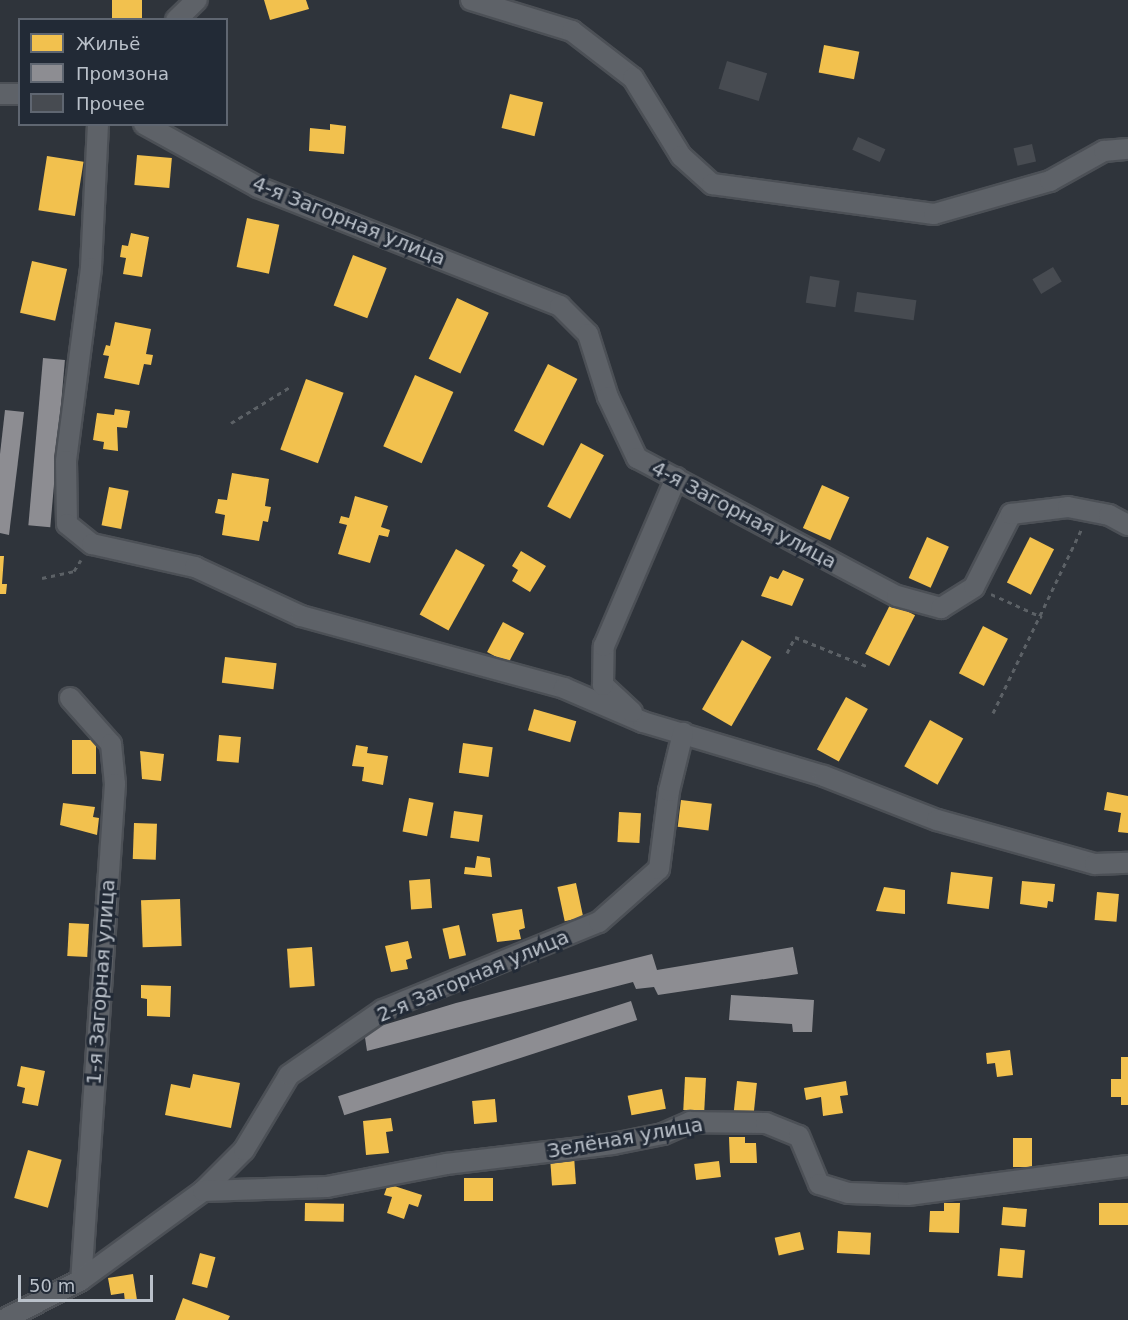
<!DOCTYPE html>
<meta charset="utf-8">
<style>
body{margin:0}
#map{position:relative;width:1128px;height:1320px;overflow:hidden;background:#2f343b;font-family:"DejaVu Sans",sans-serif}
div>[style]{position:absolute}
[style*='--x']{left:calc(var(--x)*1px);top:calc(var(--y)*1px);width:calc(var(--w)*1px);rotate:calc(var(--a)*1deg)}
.homes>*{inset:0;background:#f2c14e;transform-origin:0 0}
.industry>*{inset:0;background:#8d8d92;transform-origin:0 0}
.building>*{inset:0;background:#474b51;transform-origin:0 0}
.path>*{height:3px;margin-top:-1.5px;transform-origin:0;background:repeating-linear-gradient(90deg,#5c6166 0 4.5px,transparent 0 9px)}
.roads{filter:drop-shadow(2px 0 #4c5056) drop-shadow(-2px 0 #4c5056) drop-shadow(0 2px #4c5056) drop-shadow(0 -2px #4c5056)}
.minor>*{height:20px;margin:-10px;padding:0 10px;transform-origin:10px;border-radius:10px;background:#5e6268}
span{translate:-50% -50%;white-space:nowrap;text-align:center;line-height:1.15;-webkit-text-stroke:6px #222a36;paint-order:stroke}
.street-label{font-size:20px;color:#bac1ca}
.legend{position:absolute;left:18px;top:18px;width:210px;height:108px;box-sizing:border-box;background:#222a36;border:2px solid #5f6671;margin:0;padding:8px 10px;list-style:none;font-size:18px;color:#bac1ca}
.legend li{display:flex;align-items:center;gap:12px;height:30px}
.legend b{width:30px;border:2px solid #5f6671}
.scale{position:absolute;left:18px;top:1275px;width:135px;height:27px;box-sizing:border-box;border:3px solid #bac1ca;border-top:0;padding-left:8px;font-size:18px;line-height:21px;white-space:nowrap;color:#bac1ca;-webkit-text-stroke:4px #222a36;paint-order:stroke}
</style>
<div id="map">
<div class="homes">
<div style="left:112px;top:0;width:30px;height:20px"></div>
<div style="clip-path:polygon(264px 0,306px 0,309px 9px,270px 20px)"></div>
<div style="left:824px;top:45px;width:36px;height:28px;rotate:11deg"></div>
<div style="left:510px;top:94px;width:34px;height:35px;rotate:14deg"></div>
<div style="clip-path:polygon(330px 124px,346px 126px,344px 154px,309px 151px,310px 128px,330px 130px)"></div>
<div style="left:137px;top:155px;width:35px;height:30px;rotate:5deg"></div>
<div style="left:47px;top:156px;width:37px;height:55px;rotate:9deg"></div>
<div style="left:247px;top:218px;width:33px;height:50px;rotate:12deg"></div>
<div style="clip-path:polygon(131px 233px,149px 237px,142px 277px,123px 274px,126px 258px,120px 257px,122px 245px,128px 246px)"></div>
<div style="left:353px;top:255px;width:36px;height:54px;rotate:21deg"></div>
<div style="left:32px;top:261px;width:36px;height:53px;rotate:13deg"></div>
<div style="left:457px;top:298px;width:35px;height:67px;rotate:25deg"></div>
<div style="clip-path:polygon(115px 322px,151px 329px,146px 354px,153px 355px,151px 365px,144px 364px,139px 385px,104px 378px,109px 356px,103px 355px,106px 345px,110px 346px)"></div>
<div style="left:548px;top:364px;width:33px;height:75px;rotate:27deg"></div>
<div style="left:415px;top:375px;width:42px;height:78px;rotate:24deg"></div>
<div style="left:306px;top:379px;width:40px;height:75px;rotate:20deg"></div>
<div style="clip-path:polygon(115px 409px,130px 411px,127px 428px,117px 427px,118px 451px,103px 449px,104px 442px,93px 440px,97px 413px,114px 415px)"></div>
<div style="left:581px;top:443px;width:26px;height:72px;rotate:28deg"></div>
<div style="clip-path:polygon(232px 473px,269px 479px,265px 506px,271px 507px,268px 522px,263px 521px,259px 541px,222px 535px,225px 515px,215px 513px,218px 499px,227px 500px)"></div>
<div style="left:822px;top:485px;width:30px;height:47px;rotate:24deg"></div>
<div style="left:109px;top:487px;width:20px;height:39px;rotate:11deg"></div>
<div style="clip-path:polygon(355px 496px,388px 506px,381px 527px,390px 530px,388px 537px,379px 535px,370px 563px,338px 554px,347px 525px,339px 523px,341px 516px,349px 518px)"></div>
<div style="left:927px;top:537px;width:24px;height:45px;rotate:24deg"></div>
<div style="left:1030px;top:537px;width:27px;height:51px;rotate:27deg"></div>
<div style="left:456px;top:549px;width:33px;height:75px;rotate:29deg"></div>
<div style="clip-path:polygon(521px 551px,546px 566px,530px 592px,512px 581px,518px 570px,512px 566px)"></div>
<div style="clip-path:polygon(0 556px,4px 556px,2px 584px,7px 584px,6px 594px,0 594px)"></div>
<div style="clip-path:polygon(783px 570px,804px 579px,792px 606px,761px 596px,770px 576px,778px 579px)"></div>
<div style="left:891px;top:603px;width:27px;height:57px;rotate:27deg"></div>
<div style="left:503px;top:622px;width:24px;height:34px;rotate:28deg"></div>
<div style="left:983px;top:626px;width:28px;height:53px;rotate:27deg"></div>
<div style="left:742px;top:640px;width:34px;height:80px;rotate:30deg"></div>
<div style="left:225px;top:657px;width:52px;height:26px;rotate:7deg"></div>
<div style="left:846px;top:697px;width:25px;height:60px;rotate:29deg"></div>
<div style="left:534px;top:709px;width:44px;height:22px;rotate:16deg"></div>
<div style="left:930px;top:720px;width:38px;height:53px;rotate:29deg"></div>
<div style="left:219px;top:735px;width:22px;height:26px;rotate:5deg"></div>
<div style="left:72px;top:740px;width:24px;height:34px"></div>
<div style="left:463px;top:743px;width:30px;height:30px;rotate:8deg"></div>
<div style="clip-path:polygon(356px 745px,368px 747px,367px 753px,388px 756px,383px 785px,362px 781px,364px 767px,352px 766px)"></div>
<div style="clip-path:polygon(140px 751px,164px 754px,161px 781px,142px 779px)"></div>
<div style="clip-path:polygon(1107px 792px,1128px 796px,1128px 833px,1118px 832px,1121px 813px,1104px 810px)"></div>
<div style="left:409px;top:798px;width:25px;height:34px;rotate:11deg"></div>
<div style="left:681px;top:800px;width:31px;height:27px;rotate:7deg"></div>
<div style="clip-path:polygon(63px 803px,95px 807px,93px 817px,99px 818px,97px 835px,60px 825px)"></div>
<div style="left:454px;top:811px;width:29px;height:27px;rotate:8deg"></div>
<div style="left:619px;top:812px;width:22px;height:30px;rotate:3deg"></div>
<div style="left:134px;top:823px;width:23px;height:36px;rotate:2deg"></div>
<div style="clip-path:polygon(477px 856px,490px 858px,492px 877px,464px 874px,465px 867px,475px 868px)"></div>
<div style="left:951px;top:872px;width:42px;height:32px;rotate:7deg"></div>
<div style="left:430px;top:879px;width:29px;height:21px;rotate:86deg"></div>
<div style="clip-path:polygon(1022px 881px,1055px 884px,1053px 902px,1048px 901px,1047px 908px,1020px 904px)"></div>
<div style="left:576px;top:883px;width:35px;height:19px;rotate:78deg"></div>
<div style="clip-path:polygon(884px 887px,905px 890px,905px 914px,876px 911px)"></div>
<div style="left:1097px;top:892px;width:22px;height:28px;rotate:5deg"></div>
<div style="left:180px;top:899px;width:47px;height:39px;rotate:88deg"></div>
<div style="clip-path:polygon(522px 909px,525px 928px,519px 930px,521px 939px,497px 942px,492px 914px)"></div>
<div style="left:69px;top:923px;width:20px;height:33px;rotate:3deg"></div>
<div style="left:459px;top:925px;width:31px;height:17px;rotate:77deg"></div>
<div style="clip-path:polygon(408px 941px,412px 958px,406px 960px,408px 969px,391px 972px,385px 946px)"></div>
<div style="left:312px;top:947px;width:39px;height:25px;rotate:86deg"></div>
<div style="clip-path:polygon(141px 985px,171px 986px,170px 1017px,147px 1016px,147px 999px,141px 998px)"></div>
<div style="clip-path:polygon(1010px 1050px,1013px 1075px,997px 1077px,995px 1063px,987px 1064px,986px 1053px)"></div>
<div style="clip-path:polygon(1121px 1057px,1128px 1057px,1128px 1105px,1121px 1105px,1121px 1097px,1111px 1097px,1111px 1079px,1121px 1079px)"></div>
<div style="clip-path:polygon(21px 1066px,45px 1071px,38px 1106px,22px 1103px,25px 1088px,17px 1086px)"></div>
<div style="clip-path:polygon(193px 1074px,240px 1083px,231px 1128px,165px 1115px,171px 1084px,190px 1088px)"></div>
<div style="left:685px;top:1077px;width:21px;height:33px;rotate:3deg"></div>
<div style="left:737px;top:1081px;width:20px;height:30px;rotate:6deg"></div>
<div style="clip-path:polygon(846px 1081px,848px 1095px,840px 1096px,843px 1113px,823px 1116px,821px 1097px,806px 1100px,804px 1088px)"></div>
<div style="left:662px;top:1089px;width:20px;height:35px;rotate:79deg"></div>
<div style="left:495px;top:1099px;width:23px;height:23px;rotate:85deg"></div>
<div style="clip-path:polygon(391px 1118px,393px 1131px,386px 1132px,389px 1153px,366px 1155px,363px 1121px)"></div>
<div style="clip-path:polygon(729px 1137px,745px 1137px,745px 1143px,756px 1143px,757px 1163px,730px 1163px)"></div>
<div style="left:1013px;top:1138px;width:19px;height:29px"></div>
<div style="left:28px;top:1150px;width:35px;height:50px;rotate:16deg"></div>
<div style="left:574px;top:1156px;width:28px;height:24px;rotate:86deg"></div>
<div style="left:719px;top:1161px;width:16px;height:25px;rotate:83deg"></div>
<div style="left:493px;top:1178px;width:23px;height:29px;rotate:90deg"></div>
<div style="clip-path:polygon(388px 1184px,422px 1195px,418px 1207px,409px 1204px,404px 1219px,387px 1213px,392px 1197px,384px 1195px)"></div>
<div style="left:305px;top:1203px;width:39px;height:18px;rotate:1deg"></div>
<div style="clip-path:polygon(944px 1203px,960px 1203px,959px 1233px,929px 1232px,930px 1211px,944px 1211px)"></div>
<div style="left:1128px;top:1203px;width:22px;height:29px;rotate:90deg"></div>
<div style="left:1003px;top:1207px;width:24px;height:18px;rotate:5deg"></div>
<div style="left:838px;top:1231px;width:33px;height:22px;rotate:3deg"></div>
<div style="left:800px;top:1232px;width:18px;height:26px;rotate:77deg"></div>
<div style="left:1000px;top:1248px;width:25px;height:28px;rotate:5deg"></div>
<div style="left:200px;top:1253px;width:16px;height:32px;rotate:15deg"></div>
<div style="clip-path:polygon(133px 1274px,137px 1300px,125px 1302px,124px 1293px,111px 1295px,108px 1278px)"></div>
<div style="clip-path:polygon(183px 1298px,230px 1316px,228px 1320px,175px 1320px)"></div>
</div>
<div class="industry">
<div style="left:43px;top:358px;width:22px;height:168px;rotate:5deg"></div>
<div style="clip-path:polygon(5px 410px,24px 412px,9px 535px,0 533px,0 454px)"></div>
<div style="clip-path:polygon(793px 947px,798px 974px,658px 995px,654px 987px,636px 989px,633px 982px,367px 1051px,364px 1031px,456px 1003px,652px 954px,657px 970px)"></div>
<div style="clip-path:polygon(731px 995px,814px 1000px,812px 1032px,793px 1032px,792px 1024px,729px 1020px)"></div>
<div style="left:631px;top:1001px;width:20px;height:308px;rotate:72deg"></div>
</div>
<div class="building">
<div style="left:727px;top:61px;width:42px;height:29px;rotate:17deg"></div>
<div style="left:858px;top:137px;width:30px;height:14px;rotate:24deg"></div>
<div style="left:1032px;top:144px;width:18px;height:19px;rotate:77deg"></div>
<div style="left:1053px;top:267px;width:17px;height:24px;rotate:59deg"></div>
<div style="left:810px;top:276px;width:30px;height:27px;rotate:9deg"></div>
<div style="left:857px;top:292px;width:60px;height:20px;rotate:8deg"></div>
</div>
<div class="path">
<div style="--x:231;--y:423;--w:69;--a:-31.4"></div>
<div style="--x:42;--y:578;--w:33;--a:-12"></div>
<div style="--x:74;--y:571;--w:13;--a:-58"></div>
<div style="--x:991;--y:594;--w:56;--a:24.3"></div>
<div style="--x:787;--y:653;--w:18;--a:-63"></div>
<div style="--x:795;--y:637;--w:80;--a:22.1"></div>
<div style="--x:993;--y:713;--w:205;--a:-64.3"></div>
</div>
<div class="roads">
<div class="minor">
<div style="--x:471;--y:0;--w:106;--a:17.1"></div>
<div style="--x:572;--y:31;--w:77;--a:37.6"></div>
<div style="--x:633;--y:78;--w:92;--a:58.4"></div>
<div style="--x:681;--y:156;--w:42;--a:42.1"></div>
<div style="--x:712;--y:184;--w:224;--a:7.7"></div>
<div style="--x:934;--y:214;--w:121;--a:-15.9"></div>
<div style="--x:1050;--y:181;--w:62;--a:-29.1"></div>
<div style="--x:1104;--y:151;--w:24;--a:-5"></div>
<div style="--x:176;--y:20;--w:29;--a:-44"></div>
<div style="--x:0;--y:94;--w:20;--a:0"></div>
<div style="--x:98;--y:124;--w:144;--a:92.8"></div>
<div style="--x:91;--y:268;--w:195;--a:97.4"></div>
<div style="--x:66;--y:461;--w:63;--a:89.1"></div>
<div style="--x:67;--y:524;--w:32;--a:39"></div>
<div style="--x:92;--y:544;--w:106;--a:12.6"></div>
<div style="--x:195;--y:567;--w:117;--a:24.8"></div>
<div style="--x:301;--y:616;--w:273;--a:15.3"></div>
<div style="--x:564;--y:688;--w:86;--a:23.3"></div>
<div style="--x:643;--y:722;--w:189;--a:16.6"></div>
<div style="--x:824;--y:776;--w:121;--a:21.3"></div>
<div style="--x:937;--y:820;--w:164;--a:15.6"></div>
<div style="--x:1095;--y:864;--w:33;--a:-2"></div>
<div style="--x:144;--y:124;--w:130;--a:28.9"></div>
<div style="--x:258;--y:187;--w:325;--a:21.5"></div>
<div style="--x:560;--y:306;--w:40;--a:45"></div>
<div style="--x:588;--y:334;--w:66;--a:72.4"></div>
<div style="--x:608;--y:397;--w:68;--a:64.6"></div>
<div style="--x:637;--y:458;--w:294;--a:28"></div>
<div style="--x:897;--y:596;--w:46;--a:15.3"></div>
<div style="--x:941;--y:608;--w:39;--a:-32"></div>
<div style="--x:974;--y:587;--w:82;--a:-63.1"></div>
<div style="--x:1011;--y:514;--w:57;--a:-7"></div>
<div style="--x:1068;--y:507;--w:42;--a:11"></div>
<div style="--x:1109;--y:515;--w:21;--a:28"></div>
<div style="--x:70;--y:698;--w:62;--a:48.3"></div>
<div style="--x:111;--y:744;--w:40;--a:84.3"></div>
<div style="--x:115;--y:784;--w:497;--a:93.9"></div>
<div style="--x:632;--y:712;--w:40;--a:-137"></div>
<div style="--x:603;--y:685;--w:39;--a:-89"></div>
<div style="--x:604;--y:646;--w:183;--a:-66.8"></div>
<div style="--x:203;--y:1191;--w:58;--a:-45"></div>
<div style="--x:244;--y:1150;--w:87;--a:-59"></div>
<div style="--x:289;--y:1075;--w:114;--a:-34.7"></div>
<div style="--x:383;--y:1010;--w:233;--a:-22.2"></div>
<div style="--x:599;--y:922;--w:80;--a:-41.5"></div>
<div style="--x:659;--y:869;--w:79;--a:-82.7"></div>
<div style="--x:669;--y:791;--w:60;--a:-76.4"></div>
<div style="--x:3;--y:1320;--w:88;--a:-27.1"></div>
<div style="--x:81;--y:1280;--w:151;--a:-36.1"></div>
<div style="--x:203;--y:1191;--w:124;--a:-1.8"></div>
<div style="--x:327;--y:1187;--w:121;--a:-10.9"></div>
<div style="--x:446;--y:1164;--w:168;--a:-6.8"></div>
<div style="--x:613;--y:1144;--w:51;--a:-11.3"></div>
<div style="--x:663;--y:1134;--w:30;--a:-24"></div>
<div style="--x:690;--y:1122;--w:76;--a:0.8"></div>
<div style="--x:766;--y:1123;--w:35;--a:22"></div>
<div style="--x:799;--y:1136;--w:52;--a:67.4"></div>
<div style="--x:819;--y:1184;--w:31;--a:17"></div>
<div style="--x:849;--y:1193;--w:59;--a:1.9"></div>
<div style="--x:908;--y:1195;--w:222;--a:-7.5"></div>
</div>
</div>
<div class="street-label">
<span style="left:349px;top:221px;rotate:22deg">4-я Загорная улица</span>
<span style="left:744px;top:515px;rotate:28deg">4-я Загорная улица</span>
<span style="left:473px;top:976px;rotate:-23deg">2-я Загорная улица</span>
<span style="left:101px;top:982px;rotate:-86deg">1-я Загорная улица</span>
<span style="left:625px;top:1138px;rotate:-10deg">Зелёная улица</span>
</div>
<ul class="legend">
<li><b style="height:16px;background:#f2c14e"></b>Жильё</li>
<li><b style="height:16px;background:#8d8d92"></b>Промзона</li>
<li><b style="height:16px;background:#474b51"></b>Прочее</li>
</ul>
<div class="scale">50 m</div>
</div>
